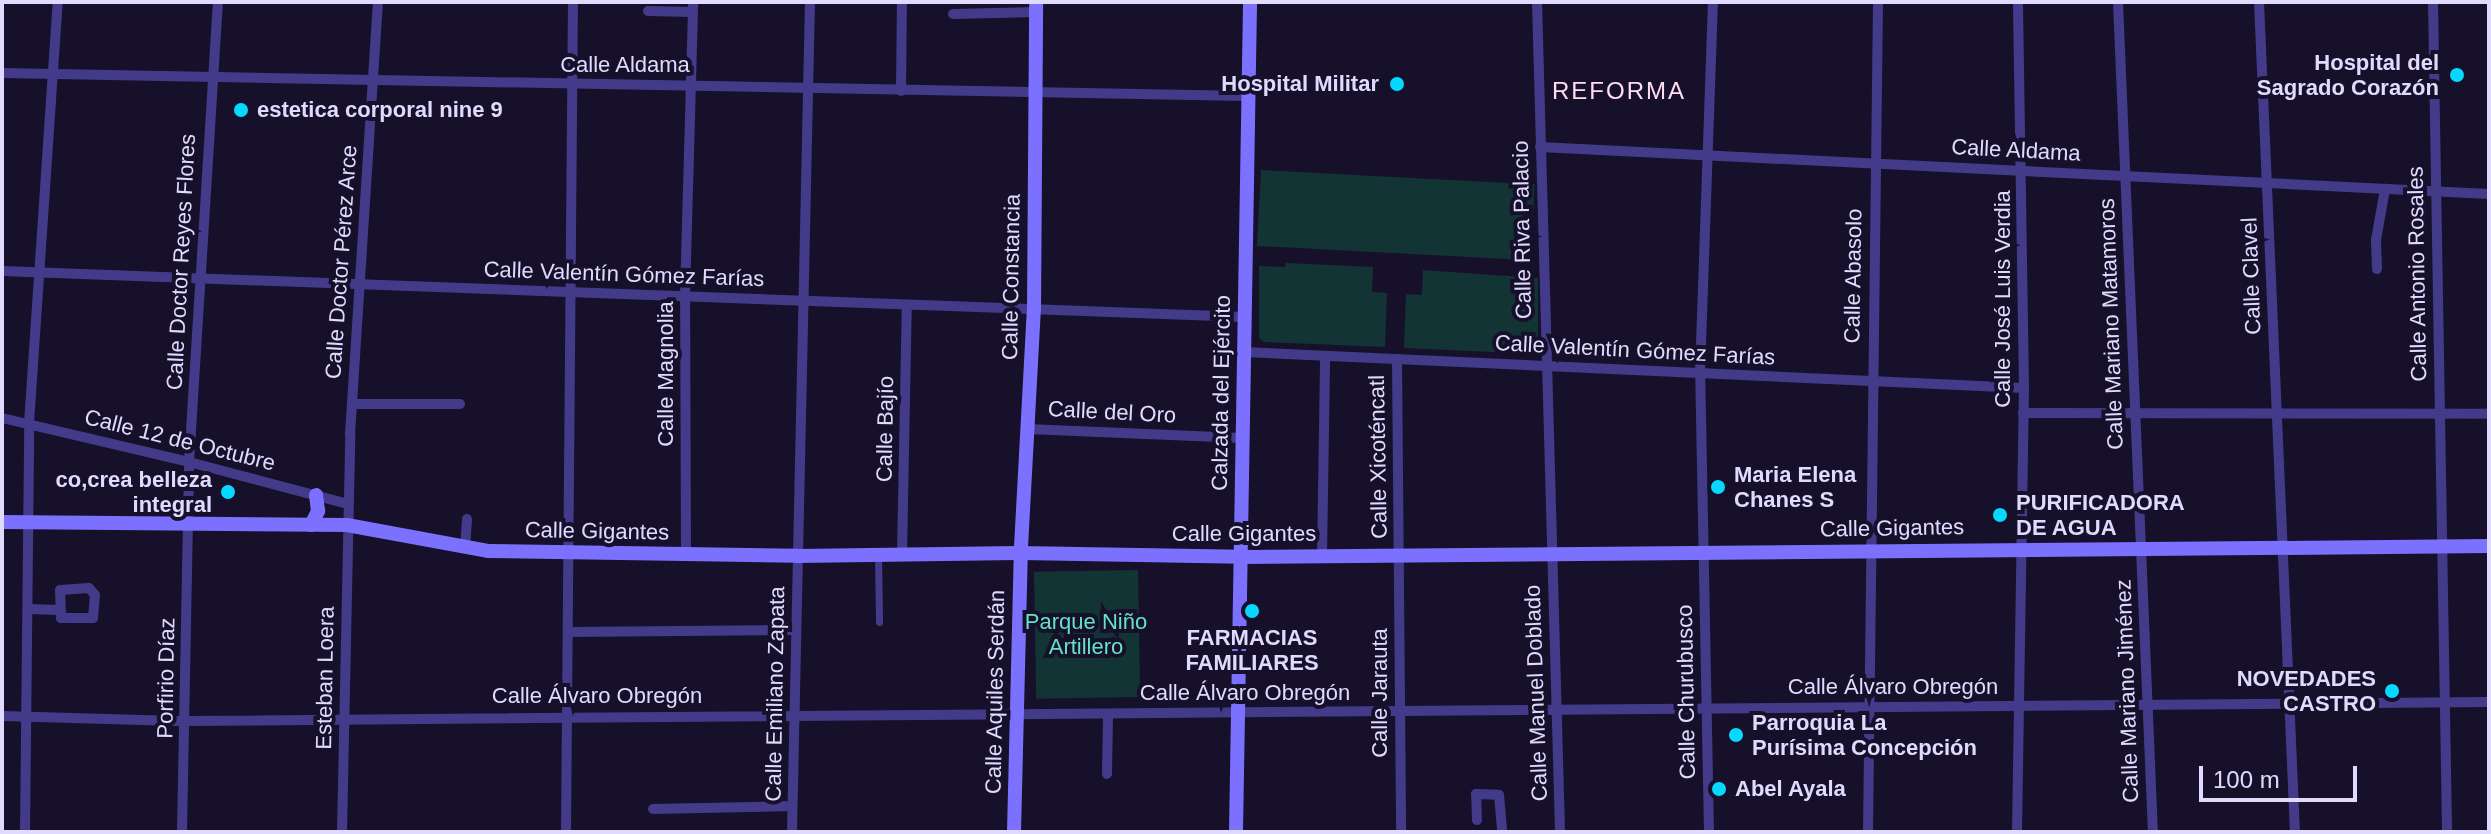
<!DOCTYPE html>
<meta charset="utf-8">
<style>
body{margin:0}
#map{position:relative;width:2491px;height:834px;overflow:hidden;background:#16102a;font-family:Arial,sans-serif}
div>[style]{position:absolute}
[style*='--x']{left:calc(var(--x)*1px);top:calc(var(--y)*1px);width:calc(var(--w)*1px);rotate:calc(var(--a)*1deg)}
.green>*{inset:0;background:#133434;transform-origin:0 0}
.pedestrian>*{height:7px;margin:-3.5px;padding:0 3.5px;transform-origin:3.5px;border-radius:3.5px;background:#433b89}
.minor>*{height:10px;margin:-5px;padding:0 5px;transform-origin:5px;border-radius:5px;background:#433b89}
.secondary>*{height:14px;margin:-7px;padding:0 7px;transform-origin:7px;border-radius:7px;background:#7c71ff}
.dots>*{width:22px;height:22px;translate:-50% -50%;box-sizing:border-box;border:4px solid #16102a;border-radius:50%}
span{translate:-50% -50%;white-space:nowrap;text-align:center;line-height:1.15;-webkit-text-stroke:8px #16102a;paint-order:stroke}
.poi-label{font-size:22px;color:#e0daff;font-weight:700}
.right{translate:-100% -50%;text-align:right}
.left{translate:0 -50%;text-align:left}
.street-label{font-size:22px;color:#e0daff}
.park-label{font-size:22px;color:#63e2c9}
.neighbourhood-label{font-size:24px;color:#ffdcf0;letter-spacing:2px}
.frame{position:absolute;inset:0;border:4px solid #e0daff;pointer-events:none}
.scale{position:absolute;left:2199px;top:766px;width:158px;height:36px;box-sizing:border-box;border:4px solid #e0daff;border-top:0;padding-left:10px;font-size:24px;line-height:28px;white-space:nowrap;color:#e0daff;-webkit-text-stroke:6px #16102a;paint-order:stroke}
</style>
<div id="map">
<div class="green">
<div style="left:1261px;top:170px;width:274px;height:76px;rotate:3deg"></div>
<div style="clip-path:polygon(1286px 263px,1373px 267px,1372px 292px,1387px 293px,1385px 347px,1264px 342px,1259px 338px,1259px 266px,1285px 267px)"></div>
<div style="clip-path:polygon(1423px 270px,1538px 278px,1538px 354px,1404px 348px,1406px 294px,1422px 295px)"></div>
<div style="left:1138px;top:570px;width:127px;height:104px;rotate:89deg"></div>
</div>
<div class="pedestrian">
<div style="--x:878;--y:555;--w:67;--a:89.1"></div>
</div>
<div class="minor">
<div style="--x:1537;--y:2;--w:830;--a:88.41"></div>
<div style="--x:2118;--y:2;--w:831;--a:87.59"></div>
<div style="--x:2259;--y:2;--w:831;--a:87.52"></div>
<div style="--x:2433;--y:2;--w:830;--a:89.03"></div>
<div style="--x:648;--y:11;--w:44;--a:1.3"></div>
<div style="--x:953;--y:14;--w:83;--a:-1.4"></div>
<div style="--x:2;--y:73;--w:1245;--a:1.06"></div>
<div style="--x:901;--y:91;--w:89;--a:-89.4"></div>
<div style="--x:1540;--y:147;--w:950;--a:2.84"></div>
<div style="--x:2377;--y:269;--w:29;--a:-92"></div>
<div style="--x:2376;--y:240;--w:52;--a:-80"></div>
<div style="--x:2;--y:271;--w:1243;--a:2.12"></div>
<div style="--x:1243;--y:352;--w:782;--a:2.64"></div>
<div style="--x:1397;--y:359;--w:473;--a:89.5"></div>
<div style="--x:352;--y:404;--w:108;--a:0"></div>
<div style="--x:2023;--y:413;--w:466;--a:0.1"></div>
<div style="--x:2;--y:418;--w:192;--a:13.2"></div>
<div style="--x:189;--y:462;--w:164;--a:14.8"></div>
<div style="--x:1027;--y:429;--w:215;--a:2.4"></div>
<div style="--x:465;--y:548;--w:29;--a:-86"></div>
<div style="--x:686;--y:555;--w:259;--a:-90.2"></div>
<div style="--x:685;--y:296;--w:294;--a:-88.4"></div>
<div style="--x:902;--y:555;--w:250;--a:-88.9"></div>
<div style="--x:1322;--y:556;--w:200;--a:-89.1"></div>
<div style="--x:89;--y:588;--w:9;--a:49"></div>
<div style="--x:95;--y:595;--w:23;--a:95"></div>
<div style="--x:93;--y:618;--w:32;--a:180"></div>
<div style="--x:61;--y:618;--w:28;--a:-92"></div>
<div style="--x:60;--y:590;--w:29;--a:-4"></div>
<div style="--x:29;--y:609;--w:30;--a:2"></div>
<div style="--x:569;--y:632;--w:226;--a:-0.5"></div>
<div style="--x:2;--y:716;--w:184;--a:1.6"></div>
<div style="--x:186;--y:721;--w:2303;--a:-0.47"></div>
<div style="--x:1107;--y:774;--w:60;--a:-89"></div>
<div style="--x:653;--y:809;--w:139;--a:-1.2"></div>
<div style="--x:1477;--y:820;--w:26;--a:-92"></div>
<div style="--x:1476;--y:794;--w:23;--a:2"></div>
<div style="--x:1499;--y:795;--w:37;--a:85"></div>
<div style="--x:25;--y:832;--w:409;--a:-89.4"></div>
<div style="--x:29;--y:423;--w:422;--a:-86.1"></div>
<div style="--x:182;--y:832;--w:370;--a:-88.9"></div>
<div style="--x:189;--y:462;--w:461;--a:-86.4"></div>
<div style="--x:342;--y:832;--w:398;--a:-88.8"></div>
<div style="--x:350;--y:434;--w:433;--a:-86.3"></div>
<div style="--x:566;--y:832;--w:830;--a:-89.52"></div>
<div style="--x:792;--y:832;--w:830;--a:-88.76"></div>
<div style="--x:1709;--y:832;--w:459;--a:-91.1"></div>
<div style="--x:1700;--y:373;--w:371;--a:-88"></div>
<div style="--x:1868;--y:832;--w:830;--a:-89.31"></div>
<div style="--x:2017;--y:832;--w:444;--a:-89.1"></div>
<div style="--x:2024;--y:388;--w:386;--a:-90.9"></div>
</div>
<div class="secondary">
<div style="--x:2;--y:522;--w:345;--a:0.5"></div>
<div style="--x:347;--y:525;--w:143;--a:10.4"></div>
<div style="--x:488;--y:551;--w:309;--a:0.9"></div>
<div style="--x:797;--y:556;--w:223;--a:-0.8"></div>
<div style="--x:1020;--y:553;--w:221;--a:1"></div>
<div style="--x:1241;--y:557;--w:1248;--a:-0.5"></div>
<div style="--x:311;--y:525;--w:16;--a:-63"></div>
<div style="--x:318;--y:511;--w:16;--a:-97"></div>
<div style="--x:1014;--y:832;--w:285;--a:-88.6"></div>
<div style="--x:1021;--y:547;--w:237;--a:-86.9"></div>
<div style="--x:1034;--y:310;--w:308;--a:-89.6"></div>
<div style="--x:1236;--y:832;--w:830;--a:-89.03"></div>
</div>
<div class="dots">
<div style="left:2457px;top:75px;background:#06d8ff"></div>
<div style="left:1397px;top:84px;background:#06d8ff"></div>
<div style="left:241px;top:110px;background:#06d8ff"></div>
<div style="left:1718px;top:487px;background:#06d8ff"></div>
<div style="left:228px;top:492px;background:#06d8ff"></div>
<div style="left:2000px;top:515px;background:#06d8ff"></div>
<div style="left:1252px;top:611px;background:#06d8ff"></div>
<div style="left:2392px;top:691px;background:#06d8ff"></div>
<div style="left:1736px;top:735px;background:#06d8ff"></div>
<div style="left:1719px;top:789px;background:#06d8ff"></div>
</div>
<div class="poi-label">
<span class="right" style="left:2439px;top:75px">Hospital del<br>Sagrado Corazón</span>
<span class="right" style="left:1379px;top:84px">Hospital Militar</span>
<span class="left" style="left:257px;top:110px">estetica corporal nine 9</span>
<span class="left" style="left:1734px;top:487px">Maria Elena<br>Chanes S</span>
<span class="right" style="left:212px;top:492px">co,crea belleza<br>integral</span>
<span class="left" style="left:2016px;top:515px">PURIFICADORA<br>DE AGUA</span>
<span style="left:1252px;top:650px">FARMACIAS<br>FAMILIARES</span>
<span class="right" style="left:2376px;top:691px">NOVEDADES<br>CASTRO</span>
<span class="left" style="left:1752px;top:735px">Parroquia La<br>Purísima Concepción</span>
<span class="left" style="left:1735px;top:789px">Abel Ayala</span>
</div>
<div class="street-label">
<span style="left:625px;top:65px">Calle Aldama</span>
<span style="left:2016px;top:150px;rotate:3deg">Calle Aldama</span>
<span style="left:1522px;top:230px;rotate:-91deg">Calle Riva Palacio</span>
<span style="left:181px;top:262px;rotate:-87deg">Calle Doctor Reyes Flores</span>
<span style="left:341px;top:262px;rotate:-86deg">Calle Doctor Pérez Arce</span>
<span style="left:624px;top:274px;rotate:2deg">Calle Valentín Gómez Farías</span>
<span style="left:2417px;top:274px;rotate:-91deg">Calle Antonio Rosales</span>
<span style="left:1853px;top:276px;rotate:-89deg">Calle Abasolo</span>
<span style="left:2251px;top:276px;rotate:-92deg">Calle Clavel</span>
<span style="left:1011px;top:277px;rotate:-89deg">Calle Constancia</span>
<span style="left:2003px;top:299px;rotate:-90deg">Calle José Luis Verdia</span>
<span style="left:2111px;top:324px;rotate:-92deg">Calle Mariano Matamoros</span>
<span style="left:1635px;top:350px;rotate:3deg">Calle Valentín Gómez Farías</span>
<span style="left:666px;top:374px;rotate:-90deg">Calle Magnolia</span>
<span style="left:1221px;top:393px;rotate:-89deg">Calzada del Ejército</span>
<span style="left:1112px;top:412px;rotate:3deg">Calle del Oro</span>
<span style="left:885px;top:429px;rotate:-89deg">Calle Bajío</span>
<span style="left:180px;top:440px;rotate:14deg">Calle 12 de Octubre</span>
<span style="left:1378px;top:457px;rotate:-91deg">Calle Xicoténcatl</span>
<span style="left:1892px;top:528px;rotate:-1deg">Calle Gigantes</span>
<span style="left:597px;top:531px;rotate:1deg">Calle Gigantes</span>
<span style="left:1244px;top:534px">Calle Gigantes</span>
<span style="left:166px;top:678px;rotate:-89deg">Porfirio Díaz</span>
<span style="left:325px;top:678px;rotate:-89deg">Esteban Loera</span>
<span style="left:1893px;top:687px">Calle Álvaro Obregón</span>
<span style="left:2127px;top:691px;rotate:-92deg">Calle Mariano Jiménez</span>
<span style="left:995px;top:692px;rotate:-89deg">Calle Aquiles Serdán</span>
<span style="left:1686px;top:692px;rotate:-91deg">Calle Churubusco</span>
<span style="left:1245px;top:693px">Calle Álvaro Obregón</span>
<span style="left:1380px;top:693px;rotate:-90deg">Calle Jarauta</span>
<span style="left:1536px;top:693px;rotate:-92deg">Calle Manuel Doblado</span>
<span style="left:775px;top:694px;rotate:-89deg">Calle Emiliano Zapata</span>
<span style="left:597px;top:696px">Calle Álvaro Obregón</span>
</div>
<div class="park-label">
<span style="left:1086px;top:634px">Parque Niño<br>Artillero</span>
</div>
<div class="neighbourhood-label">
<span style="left:1619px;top:91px">REFORMA</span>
</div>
<div class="frame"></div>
<div class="scale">100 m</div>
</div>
